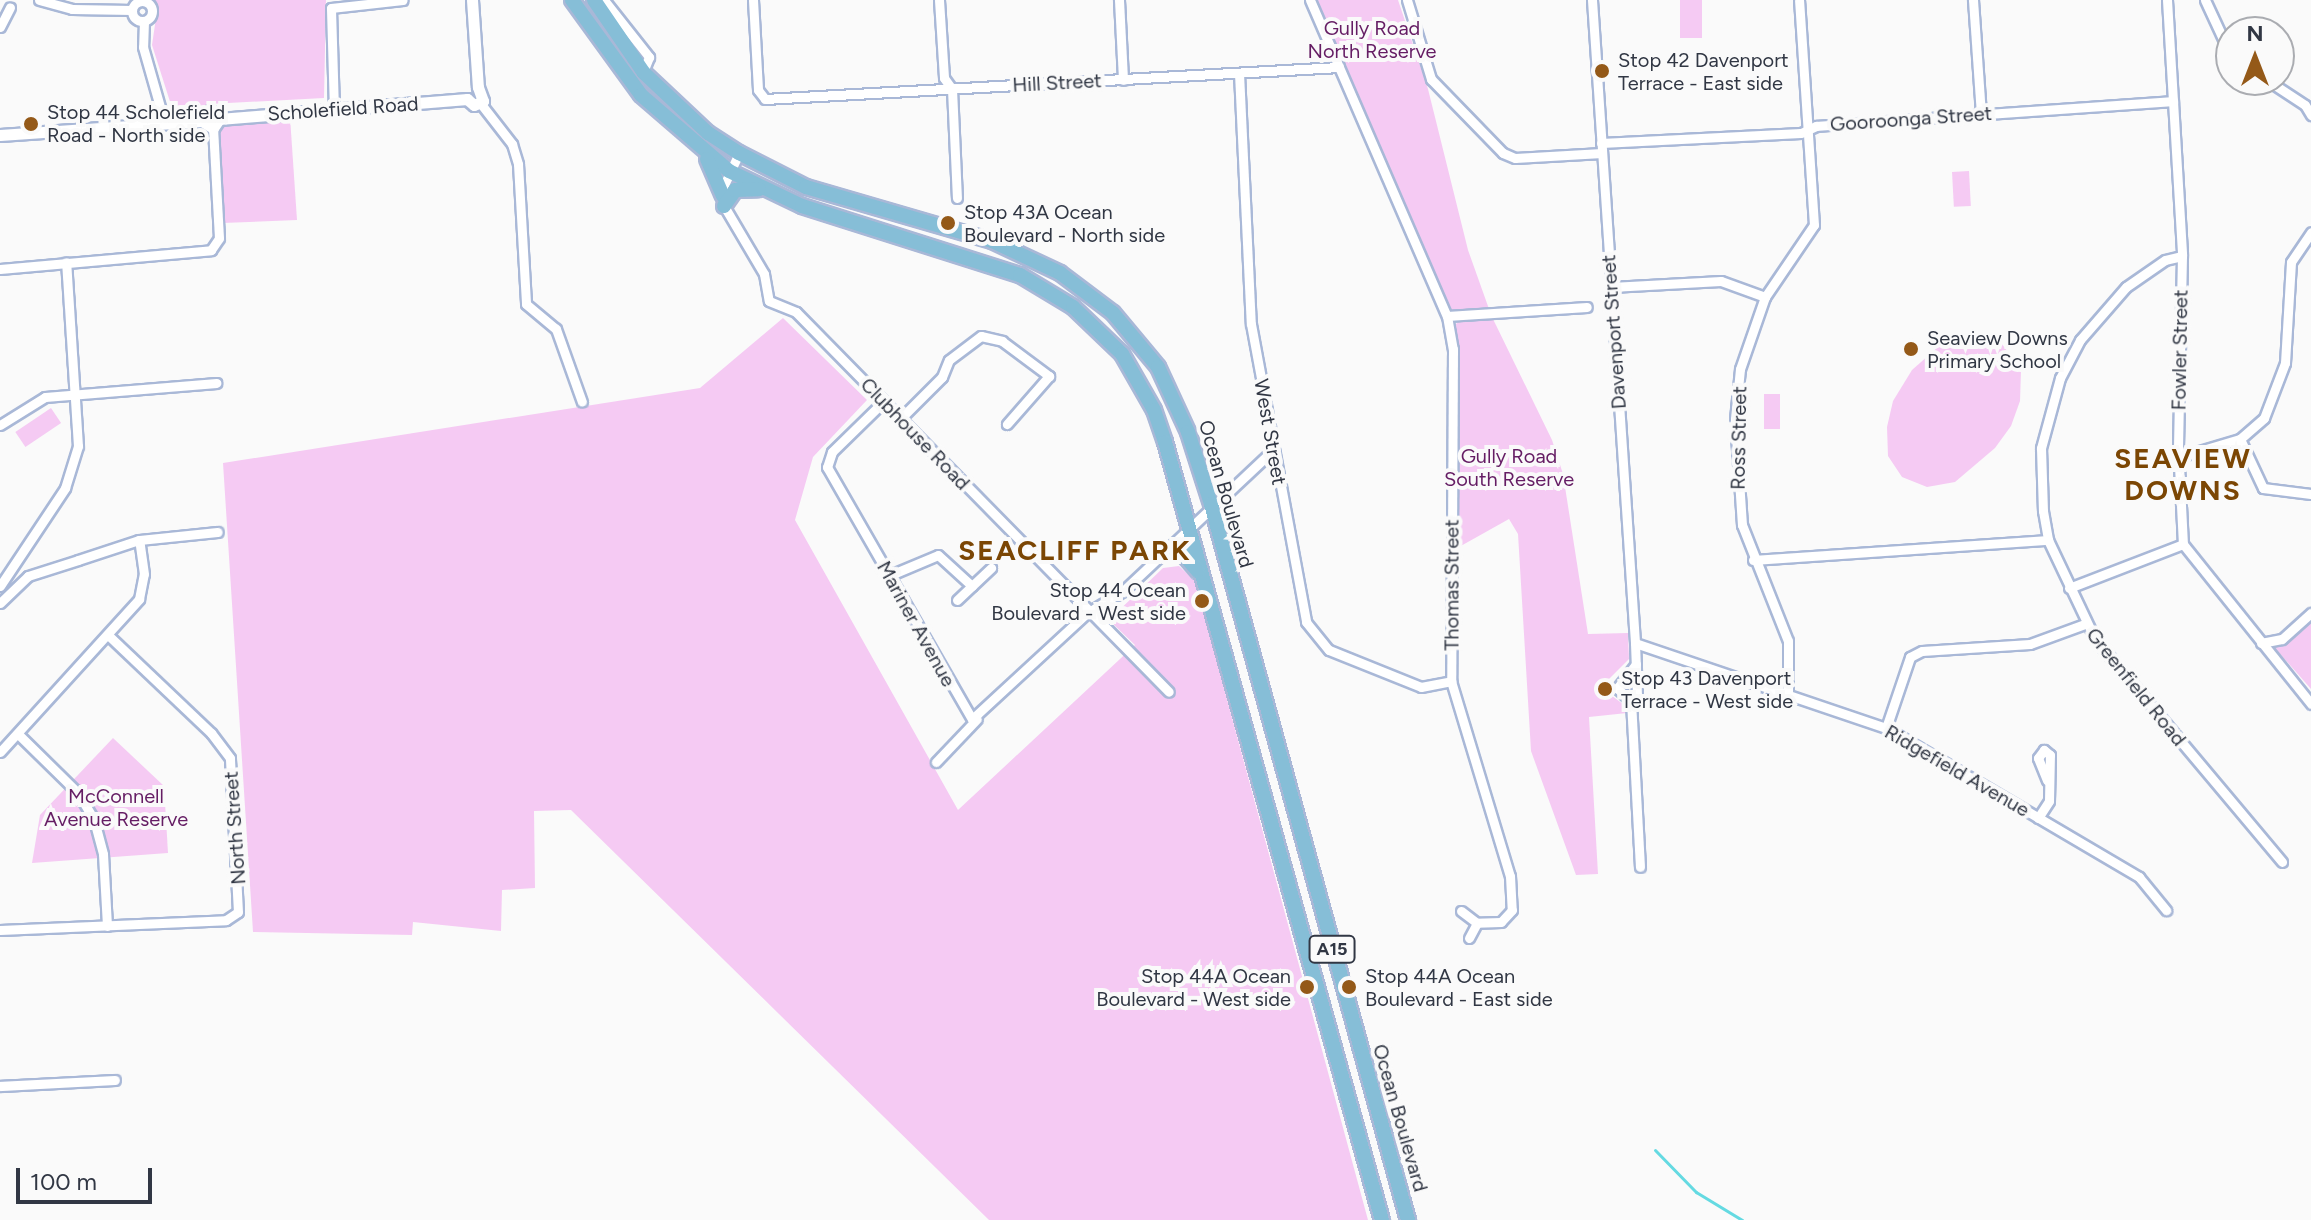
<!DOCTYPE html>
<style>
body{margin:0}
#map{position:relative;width:2311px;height:1220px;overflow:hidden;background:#fafafa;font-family:Figtree,sans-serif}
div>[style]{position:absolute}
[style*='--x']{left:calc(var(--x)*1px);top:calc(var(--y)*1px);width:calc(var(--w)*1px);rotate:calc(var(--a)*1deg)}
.green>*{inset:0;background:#f5caf3;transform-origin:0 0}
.stream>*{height:3px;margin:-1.5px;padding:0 1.5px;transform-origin:1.5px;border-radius:1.5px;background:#64dae2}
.roads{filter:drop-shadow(2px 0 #a9b8d7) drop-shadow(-2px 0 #a9b8d7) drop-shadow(0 2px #a9b8d7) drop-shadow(0 -2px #a9b8d7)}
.minor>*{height:9px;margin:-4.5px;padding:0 4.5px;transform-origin:4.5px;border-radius:4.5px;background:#fff}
.minor>.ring{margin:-4.5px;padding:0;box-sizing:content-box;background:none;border:9px solid #fff;border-radius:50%}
.tertiary>*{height:11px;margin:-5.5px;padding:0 5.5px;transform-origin:5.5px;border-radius:5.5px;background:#fff}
.primary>*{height:14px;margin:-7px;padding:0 7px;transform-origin:7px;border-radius:7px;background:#86bed7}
.dots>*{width:22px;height:22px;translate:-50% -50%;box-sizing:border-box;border:4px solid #fafafa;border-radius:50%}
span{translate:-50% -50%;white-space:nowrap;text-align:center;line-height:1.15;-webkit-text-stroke:8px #fafafa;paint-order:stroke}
.shield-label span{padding:2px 6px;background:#fafafa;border:2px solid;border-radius:6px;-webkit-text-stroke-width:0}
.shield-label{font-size:18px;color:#313744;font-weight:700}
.park-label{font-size:20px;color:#651d64}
.poi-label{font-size:20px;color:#313744}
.left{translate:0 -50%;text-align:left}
.right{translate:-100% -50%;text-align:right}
.street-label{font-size:20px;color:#313744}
.district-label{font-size:28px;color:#7b4604;font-weight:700;letter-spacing:2px}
.north{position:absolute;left:2215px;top:16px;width:80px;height:80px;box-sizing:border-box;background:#fafafa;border:2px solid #aaacb1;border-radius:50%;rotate:0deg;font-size:22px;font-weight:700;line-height:32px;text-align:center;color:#313744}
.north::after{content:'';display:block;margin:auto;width:28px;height:36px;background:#945918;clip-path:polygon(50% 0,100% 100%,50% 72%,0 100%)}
.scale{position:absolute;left:16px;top:1168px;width:136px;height:36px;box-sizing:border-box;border:4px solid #313744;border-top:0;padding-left:10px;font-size:24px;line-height:28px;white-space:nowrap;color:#313744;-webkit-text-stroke:6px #fafafa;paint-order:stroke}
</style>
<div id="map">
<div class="green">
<div style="clip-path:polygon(154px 0,326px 0,324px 98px,209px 104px,192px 111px,172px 108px,152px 45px,157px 11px)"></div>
<div style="clip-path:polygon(1316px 0,1398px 0,1428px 89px,1468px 250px,1489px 309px,1449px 311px)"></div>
<div style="left:1680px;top:0;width:22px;height:38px"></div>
<div style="clip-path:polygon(290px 117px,297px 220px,222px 223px,216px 129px,221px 122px)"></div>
<div style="left:1969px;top:171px;width:35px;height:17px;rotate:87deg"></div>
<div style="clip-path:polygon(783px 318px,867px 400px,813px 457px,795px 520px,958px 810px,1135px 645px,1109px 620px,1163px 568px,1179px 566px,1195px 581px,1368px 1220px,989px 1220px,571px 810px,534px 811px,535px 888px,502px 890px,501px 931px,413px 922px,412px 935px,253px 932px,223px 463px,700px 388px)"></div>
<div style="clip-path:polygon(1493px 319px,1552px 440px,1563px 474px,1588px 634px,1628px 633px,1629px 659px,1608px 680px,1608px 693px,1627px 707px,1627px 713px,1589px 717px,1598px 874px,1576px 875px,1531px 751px,1518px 534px,1509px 519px,1459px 547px,1459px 354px,1454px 326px,1459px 321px)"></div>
<div style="clip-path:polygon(1971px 337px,2002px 344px,2021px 370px,2020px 401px,2011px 426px,1995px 448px,1955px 482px,1927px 487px,1902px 477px,1888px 456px,1887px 427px,1893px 401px,1912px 370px,1938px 347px)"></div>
<div style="left:1764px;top:394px;width:16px;height:35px"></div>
<div style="left:51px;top:408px;width:18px;height:43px;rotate:56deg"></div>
<div style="clip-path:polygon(2311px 621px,2311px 689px,2274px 647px)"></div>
<div style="clip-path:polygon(113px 738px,164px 786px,168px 853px,32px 863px,40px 815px)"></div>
</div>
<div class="stream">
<div style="--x:1655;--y:1150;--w:59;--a:45.7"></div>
<div style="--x:1696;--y:1192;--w:54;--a:31.3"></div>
</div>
<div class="roads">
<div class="minor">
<div style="--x:39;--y:0;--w:34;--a:15"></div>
<div style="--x:72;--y:9;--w:60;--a:1"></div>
<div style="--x:604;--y:0;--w:73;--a:51.7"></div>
<div style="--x:649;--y:57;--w:18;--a:112"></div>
<div style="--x:753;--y:0;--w:90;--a:86.8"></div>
<div style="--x:758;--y:90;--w:11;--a:52"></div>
<div style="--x:765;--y:99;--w:575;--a:-3.19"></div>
<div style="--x:939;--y:0;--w:78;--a:86.3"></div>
<div style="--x:944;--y:78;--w:14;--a:54"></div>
<div style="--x:952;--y:89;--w:109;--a:87.4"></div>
<div style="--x:1119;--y:0;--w:80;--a:87.1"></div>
<div style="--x:1310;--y:0;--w:344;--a:66.6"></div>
<div style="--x:1447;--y:316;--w:34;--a:80"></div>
<div style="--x:1453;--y:349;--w:332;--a:90.3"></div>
<div style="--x:1451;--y:681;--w:204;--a:73.2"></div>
<div style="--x:1510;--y:876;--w:34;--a:87"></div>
<div style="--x:1512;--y:910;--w:16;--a:133"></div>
<div style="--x:1501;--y:922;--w:24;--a:178"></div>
<div style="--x:1477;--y:923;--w:20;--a:-143"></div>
<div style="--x:1407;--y:0;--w:83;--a:73.1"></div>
<div style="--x:1431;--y:79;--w:103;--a:45.8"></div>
<div style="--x:1503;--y:153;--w:13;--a:23"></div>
<div style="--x:1515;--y:158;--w:87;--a:-3.3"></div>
<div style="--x:1592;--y:0;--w:644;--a:86.17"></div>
<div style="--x:1635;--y:643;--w:52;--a:87.8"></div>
<div style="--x:1637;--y:695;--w:8;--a:135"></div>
<div style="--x:1973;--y:0;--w:115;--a:86"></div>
<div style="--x:2167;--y:0;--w:256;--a:86.6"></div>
<div style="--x:2182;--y:256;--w:190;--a:91.2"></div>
<div style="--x:2178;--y:446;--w:98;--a:87.1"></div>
<div style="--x:2183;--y:544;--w:205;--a:51.3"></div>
<div style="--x:2205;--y:0;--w:62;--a:65.1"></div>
<div class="ring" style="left:132px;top:1px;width:11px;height:11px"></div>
<div style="--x:144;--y:21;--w:26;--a:92"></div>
<div style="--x:143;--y:47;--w:80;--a:74.1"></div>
<div style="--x:0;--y:27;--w:22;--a:-63"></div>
<div style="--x:1239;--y:73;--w:251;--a:87.3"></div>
<div style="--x:1251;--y:324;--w:303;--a:79.5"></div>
<div style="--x:1306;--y:622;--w:36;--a:51"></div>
<div style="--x:1329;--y:650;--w:99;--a:21.9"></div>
<div style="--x:1421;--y:687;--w:31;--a:-11"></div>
<div style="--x:2267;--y:80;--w:45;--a:33.3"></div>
<div style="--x:2305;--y:105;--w:12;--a:59"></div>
<div style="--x:481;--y:104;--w:51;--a:52.2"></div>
<div style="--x:512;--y:144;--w:21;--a:73"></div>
<div style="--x:518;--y:164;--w:140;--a:86.7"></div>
<div style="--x:526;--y:304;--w:39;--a:40"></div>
<div style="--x:556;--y:329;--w:77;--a:70.4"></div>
<div style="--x:334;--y:110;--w:102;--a:-91.7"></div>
<div style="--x:331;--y:8;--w:72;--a:-6.3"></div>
<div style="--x:1601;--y:143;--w:200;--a:-2.9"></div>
<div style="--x:1801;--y:133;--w:17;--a:-25"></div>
<div style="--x:1816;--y:126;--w:358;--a:-4"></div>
<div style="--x:739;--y:153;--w:38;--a:115"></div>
<div style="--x:723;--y:187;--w:19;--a:87"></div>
<div style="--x:724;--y:206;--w:79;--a:59.5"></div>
<div style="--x:764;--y:274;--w:27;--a:80"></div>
<div style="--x:769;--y:301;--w:29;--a:22"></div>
<div style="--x:796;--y:312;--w:532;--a:45.53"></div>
<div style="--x:2182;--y:256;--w:17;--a:167"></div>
<div style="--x:2165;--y:260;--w:47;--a:145.3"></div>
<div style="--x:2126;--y:287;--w:70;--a:131"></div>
<div style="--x:2080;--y:340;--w:43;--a:117.8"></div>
<div style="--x:2060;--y:378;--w:73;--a:105.2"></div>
<div style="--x:2041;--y:448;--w:63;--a:88.2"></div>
<div style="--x:2043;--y:511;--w:29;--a:80"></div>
<div style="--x:2048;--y:540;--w:110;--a:64.6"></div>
<div style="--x:2095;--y:639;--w:291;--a:50"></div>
<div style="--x:0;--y:269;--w:212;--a:-5.1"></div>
<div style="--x:211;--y:250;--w:14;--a:-56"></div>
<div style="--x:219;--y:238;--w:110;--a:-93.1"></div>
<div style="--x:1611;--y:287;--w:110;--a:-3.1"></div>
<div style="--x:1721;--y:281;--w:47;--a:20"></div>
<div style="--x:1447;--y:316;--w:140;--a:-3.7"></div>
<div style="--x:884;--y:401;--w:73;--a:135.6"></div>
<div style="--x:832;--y:452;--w:16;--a:108"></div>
<div style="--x:827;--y:467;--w:291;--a:60.1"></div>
<div style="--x:972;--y:719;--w:156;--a:-42.7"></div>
<div style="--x:1087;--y:613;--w:42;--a:-31.4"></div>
<div style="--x:1123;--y:591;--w:206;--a:-43.2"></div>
<div style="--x:901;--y:418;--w:58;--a:-45"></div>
<div style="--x:942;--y:377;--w:18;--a:-68"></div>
<div style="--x:949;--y:360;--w:40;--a:-37"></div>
<div style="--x:981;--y:336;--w:22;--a:13"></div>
<div style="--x:1002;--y:341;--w:59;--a:36.7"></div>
<div style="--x:1049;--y:376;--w:64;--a:131.2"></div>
<div style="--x:0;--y:425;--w:53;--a:-31.9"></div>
<div style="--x:45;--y:397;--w:172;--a:-4.7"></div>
<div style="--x:2240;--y:439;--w:54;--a:64.9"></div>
<div style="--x:2263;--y:488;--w:48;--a:7.1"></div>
<div style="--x:2179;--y:457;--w:64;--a:-16.4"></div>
<div style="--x:2240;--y:439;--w:32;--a:-41"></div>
<div style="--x:2264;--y:418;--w:59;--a:-69.1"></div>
<div style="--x:2285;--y:363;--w:101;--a:-86.6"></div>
<div style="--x:2291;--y:262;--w:36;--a:-56"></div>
<div style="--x:1753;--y:560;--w:296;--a:-3.9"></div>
<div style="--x:888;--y:576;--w:54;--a:-22.8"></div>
<div style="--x:938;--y:555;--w:46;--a:42.4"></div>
<div style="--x:0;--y:586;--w:118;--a:-56.4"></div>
<div style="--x:65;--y:488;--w:44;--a:-72.8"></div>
<div style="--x:78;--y:446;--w:184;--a:-93.7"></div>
<div style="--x:2069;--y:588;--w:122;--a:-21.1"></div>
<div style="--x:957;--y:600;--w:47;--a:-43.3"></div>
<div style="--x:0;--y:603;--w:39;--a:-44"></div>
<div style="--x:28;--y:576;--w:52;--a:-17.7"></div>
<div style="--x:78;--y:560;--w:64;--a:-18.2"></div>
<div style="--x:139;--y:540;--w:79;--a:-5.8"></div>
<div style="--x:1635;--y:643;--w:265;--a:18.7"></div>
<div style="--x:1886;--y:728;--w:294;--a:30.5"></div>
<div style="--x:2139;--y:877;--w:43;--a:50.7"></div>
<div style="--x:2261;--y:643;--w:21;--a:-11"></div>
<div style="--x:2282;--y:639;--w:39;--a:-42"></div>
<div style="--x:1636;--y:664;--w:31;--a:128"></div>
<div style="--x:1617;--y:688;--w:19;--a:43"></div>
<div style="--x:1631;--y:701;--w:166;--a:86.9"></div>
<div style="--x:1788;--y:695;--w:54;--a:-90"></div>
<div style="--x:1788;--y:641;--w:125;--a:-111.6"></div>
<div style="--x:1742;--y:525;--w:106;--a:-93.8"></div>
<div style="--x:1735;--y:419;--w:50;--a:-84.3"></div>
<div style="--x:1740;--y:369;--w:76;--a:-70.9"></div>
<div style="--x:1765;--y:297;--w:87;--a:-55.8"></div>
<div style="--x:1814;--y:225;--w:225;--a:-93.8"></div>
<div style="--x:1886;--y:728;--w:75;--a:-71.3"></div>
<div style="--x:1910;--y:657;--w:13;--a:-27"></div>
<div style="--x:1922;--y:651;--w:108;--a:-3.7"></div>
<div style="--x:2030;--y:644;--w:59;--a:-20"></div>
<div style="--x:18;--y:734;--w:84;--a:44.5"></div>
<div style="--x:78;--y:793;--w:31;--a:59"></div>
<div style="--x:94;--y:820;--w:35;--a:75"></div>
<div style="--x:103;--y:854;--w:72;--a:86.8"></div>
<div style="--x:0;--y:752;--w:207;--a:-47.7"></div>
<div style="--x:139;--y:599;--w:25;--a:-79"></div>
<div style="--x:144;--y:574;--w:34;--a:-98"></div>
<div style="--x:936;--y:762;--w:59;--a:-46.4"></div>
<div style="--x:2038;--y:818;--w:20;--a:-57"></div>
<div style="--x:2049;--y:801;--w:46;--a:-88.8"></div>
<div style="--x:2050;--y:755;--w:8;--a:-140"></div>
<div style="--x:2044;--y:750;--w:10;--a:127"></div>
<div style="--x:2038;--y:758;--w:24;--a:68"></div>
<div style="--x:0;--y:930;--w:226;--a:-2.5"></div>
<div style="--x:226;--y:920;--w:14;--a:-34"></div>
<div style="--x:238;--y:912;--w:154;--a:-93"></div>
<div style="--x:230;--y:758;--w:31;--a:-127"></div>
<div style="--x:211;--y:733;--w:141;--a:-136.4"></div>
<div style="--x:1469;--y:938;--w:17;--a:-62"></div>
<div style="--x:0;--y:1086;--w:115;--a:-3"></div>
</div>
<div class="tertiary">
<div style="--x:472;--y:0;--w:87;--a:86.1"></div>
<div style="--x:467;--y:99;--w:9;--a:41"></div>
<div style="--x:474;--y:105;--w:10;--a:-24"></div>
<div style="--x:483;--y:101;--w:15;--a:-110"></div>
<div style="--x:219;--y:119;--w:249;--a:-4.6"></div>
<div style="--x:202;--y:121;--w:13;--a:-51"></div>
<div style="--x:210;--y:111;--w:12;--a:42"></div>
<div style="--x:202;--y:121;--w:13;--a:32"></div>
<div style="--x:213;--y:128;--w:11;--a:-56"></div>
<div style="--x:0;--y:135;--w:202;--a:-4"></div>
</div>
<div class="primary">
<div style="--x:572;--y:0;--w:117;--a:54"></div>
<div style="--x:641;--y:95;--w:116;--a:40.8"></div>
<div style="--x:729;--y:171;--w:81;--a:25.6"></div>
<div style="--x:802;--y:206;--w:229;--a:17.6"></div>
<div style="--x:1020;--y:275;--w:62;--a:31.1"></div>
<div style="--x:1073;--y:307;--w:68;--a:43.8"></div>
<div style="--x:1122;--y:354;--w:64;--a:60.3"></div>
<div style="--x:1154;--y:410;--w:34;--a:71"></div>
<div style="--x:1165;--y:442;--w:808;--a:74.42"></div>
<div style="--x:594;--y:0;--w:88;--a:55.6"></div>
<div style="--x:644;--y:73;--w:88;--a:43.2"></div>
<div style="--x:708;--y:133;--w:37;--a:33"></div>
<div style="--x:739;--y:153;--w:75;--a:26.9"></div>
<div style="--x:806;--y:187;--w:194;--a:16.2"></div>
<div style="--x:992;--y:241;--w:75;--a:25.2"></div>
<div style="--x:1060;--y:273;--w:66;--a:37"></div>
<div style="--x:1113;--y:313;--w:70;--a:50.2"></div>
<div style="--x:1158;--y:367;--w:72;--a:65.2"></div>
<div style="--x:1188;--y:432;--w:76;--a:72.3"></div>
<div style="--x:1211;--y:504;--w:743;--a:74.62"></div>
<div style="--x:707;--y:159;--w:40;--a:66.6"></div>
<div style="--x:724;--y:206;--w:19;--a:-55"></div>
<div style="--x:735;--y:190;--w:24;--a:-2"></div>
<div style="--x:1160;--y:555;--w:23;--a:-2"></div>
<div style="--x:1183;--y:554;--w:23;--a:49"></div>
</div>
</div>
<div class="dots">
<div style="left:1602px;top:71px;background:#945918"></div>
<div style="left:31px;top:124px;background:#945918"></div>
<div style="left:948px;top:223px;background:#945918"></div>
<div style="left:1911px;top:349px;background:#945918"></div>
<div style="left:1202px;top:601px;background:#945918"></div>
<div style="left:1605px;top:689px;background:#945918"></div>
<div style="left:1307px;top:987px;background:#945918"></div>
<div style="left:1349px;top:987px;background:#945918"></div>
</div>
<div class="shield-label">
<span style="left:1332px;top:949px">A15</span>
</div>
<div class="park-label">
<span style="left:1372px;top:40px">Gully Road<br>North Reserve</span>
<span style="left:1509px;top:468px">Gully Road<br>South Reserve</span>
<span style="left:116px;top:808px">McConnell<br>Avenue Reserve</span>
</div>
<div class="poi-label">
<span class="left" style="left:1618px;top:72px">Stop 42 Davenport<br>Terrace - East side</span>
<span class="left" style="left:47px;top:124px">Stop 44 Scholefield<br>Road - North side</span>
<span class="left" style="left:964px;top:224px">Stop 43A Ocean<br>Boulevard - North side</span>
<span class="left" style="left:1927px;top:350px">Seaview Downs<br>Primary School</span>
<span class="right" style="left:1186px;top:602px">Stop 44 Ocean<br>Boulevard - West side</span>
<span class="left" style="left:1621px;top:690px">Stop 43 Davenport<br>Terrace - West side</span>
<span class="right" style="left:1291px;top:988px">Stop 44A Ocean<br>Boulevard - West side</span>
<span class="left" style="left:1365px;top:988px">Stop 44A Ocean<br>Boulevard - East side</span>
</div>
<div class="street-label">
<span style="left:1057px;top:83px;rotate:-3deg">Hill Street</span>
<span style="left:343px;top:109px;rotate:-4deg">Scholefield Road</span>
<span style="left:1911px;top:119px;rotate:-4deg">Gooroonga Street</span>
<span style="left:1614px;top:332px;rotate:-94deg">Davenport Street</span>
<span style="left:2180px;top:350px;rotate:-89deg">Fowler Street</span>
<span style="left:1270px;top:432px;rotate:80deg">West Street</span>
<span style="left:915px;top:434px;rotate:46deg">Clubhouse Road</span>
<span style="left:1739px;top:438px;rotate:-89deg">Ross Street</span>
<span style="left:1226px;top:494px;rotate:74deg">Ocean Boulevard</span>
<span style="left:1452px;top:585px;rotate:-90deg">Thomas Street</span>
<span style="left:916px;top:624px;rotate:61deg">Mariner Avenue</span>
<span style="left:2136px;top:687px;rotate:51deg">Greenfield Road</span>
<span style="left:1957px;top:771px;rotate:30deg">Ridgefield Avenue</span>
<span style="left:235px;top:828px;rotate:-94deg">North Street</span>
<span style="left:1400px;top:1118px;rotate:74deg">Ocean Boulevard</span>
</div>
<div class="district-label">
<span style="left:2183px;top:474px">SEAVIEW<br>DOWNS</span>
<span style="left:1075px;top:550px">SEACLIFF PARK</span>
</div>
<div class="north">N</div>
<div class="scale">100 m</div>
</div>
